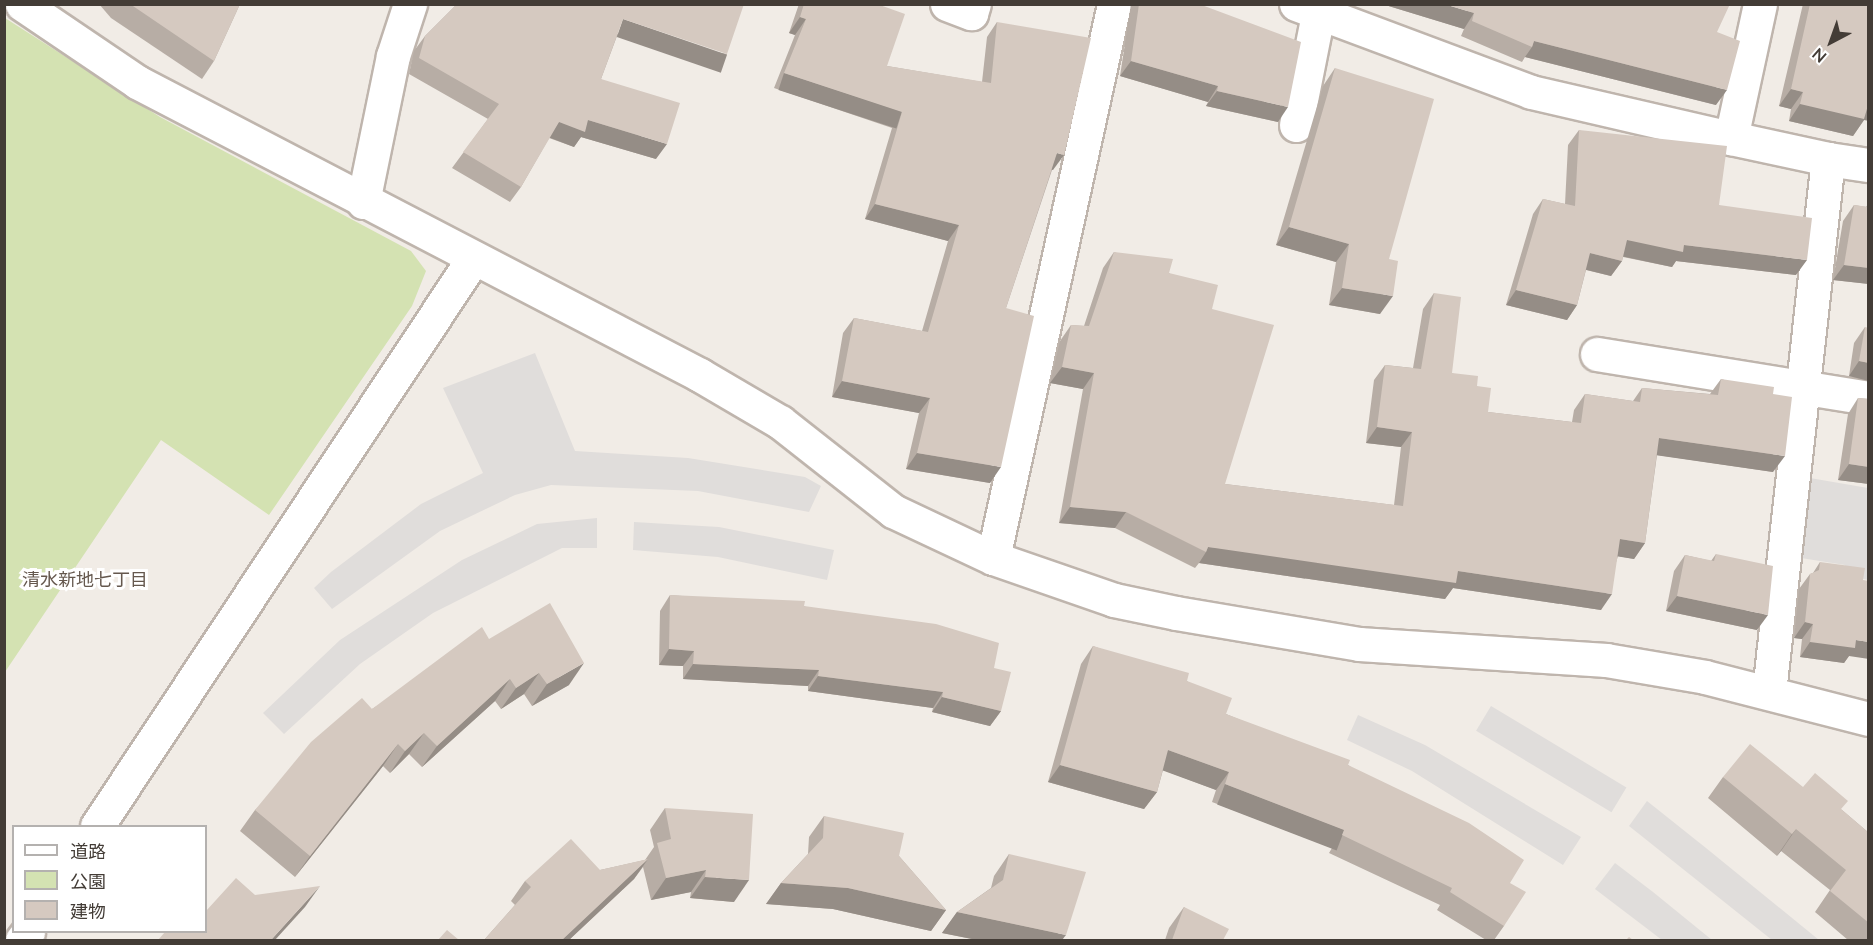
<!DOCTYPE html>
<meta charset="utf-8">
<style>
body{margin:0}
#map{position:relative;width:1873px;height:945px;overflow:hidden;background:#f1ece6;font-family:Lato,"Noto Sans JP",sans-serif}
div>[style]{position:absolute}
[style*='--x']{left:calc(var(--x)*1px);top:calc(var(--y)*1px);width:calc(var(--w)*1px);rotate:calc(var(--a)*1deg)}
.green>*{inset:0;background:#d4e2b2}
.parking>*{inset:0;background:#e0dddb;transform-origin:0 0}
.roads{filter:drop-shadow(2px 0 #bfb5ad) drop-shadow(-2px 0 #bfb5ad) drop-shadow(0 2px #bfb5ad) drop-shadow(0 -2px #bfb5ad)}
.minor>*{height:33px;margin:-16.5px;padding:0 16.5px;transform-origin:16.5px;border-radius:16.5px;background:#fff}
.wall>*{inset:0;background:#b7ada5}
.shaded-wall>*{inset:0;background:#958d86;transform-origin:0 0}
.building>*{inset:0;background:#d5c9c0}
span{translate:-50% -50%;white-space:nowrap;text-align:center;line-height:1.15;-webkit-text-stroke:6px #fff;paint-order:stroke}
.neighbourhood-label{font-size:18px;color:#65584e}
.frame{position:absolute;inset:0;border:6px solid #433c36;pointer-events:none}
.legend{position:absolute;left:12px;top:825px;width:195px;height:108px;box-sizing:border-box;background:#fff;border:2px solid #b4b1af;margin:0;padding:8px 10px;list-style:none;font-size:18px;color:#433c36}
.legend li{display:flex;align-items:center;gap:12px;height:30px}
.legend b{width:30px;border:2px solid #b4b1af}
.north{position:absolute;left:1801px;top:12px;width:60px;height:60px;-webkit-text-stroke:4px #fff;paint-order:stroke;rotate:221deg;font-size:16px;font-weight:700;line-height:24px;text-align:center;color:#433c36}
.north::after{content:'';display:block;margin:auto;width:21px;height:27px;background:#433c36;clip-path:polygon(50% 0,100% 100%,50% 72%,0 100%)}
</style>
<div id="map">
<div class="green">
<div style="clip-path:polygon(5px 18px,160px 117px,411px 251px,426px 271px,412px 306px,269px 515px,161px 440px,5px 672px)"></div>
</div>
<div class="parking">
<div style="clip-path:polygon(535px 353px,575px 451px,688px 458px,805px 477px,821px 486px,809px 512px,698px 491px,551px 485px,515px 495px,440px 531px,332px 609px,314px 588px,331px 572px,421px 504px,483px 473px,443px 388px)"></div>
<div style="clip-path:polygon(1810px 478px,1868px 488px,1868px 580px,1847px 575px,1845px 565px,1801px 558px)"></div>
<div style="clip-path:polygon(597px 518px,597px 548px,562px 548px,433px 613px,360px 664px,284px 734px,263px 713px,340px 640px,462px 560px,537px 524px)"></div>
<div style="clip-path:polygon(634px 522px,719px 527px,834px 550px,827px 580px,718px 557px,633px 550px)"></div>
<div style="left:1491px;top:706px;width:158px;height:29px;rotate:31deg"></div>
<div style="clip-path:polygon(1358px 715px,1425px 745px,1581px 837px,1563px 865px,1412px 771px,1347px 740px)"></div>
<div style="clip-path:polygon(1647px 801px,1706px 848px,1819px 940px,1772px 940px,1629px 826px)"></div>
<div style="clip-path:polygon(1615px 863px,1653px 892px,1712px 940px,1662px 940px,1595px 889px)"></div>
</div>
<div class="roads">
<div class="minor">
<div style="--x:22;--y:4;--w:139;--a:34.1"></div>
<div style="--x:137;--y:82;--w:635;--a:27.49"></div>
<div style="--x:700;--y:375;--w:93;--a:30.4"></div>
<div style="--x:780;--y:422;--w:144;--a:38.2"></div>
<div style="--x:893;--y:511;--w:110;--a:25.2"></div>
<div style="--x:993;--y:558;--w:128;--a:19.1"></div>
<div style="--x:1114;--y:600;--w:63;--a:11.8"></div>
<div style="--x:1176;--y:613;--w:186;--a:9.6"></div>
<div style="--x:1359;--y:644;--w:248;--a:3.7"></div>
<div style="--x:1606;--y:660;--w:100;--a:9.7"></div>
<div style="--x:1705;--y:677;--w:168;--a:14.4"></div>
<div style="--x:947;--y:4;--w:26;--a:21"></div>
<div style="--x:971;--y:13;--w:9;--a:-72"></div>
<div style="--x:1296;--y:4;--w:251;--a:20.5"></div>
<div style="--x:1531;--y:92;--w:205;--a:13"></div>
<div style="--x:1760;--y:4;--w:137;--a:102.2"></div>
<div style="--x:1731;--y:138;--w:99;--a:12.2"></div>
<div style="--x:1828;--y:159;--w:536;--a:96.32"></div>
<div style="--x:1296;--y:125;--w:123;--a:-78.8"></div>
<div style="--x:1828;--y:159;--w:40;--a:8.5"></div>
<div style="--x:363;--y:202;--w:149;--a:-78.4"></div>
<div style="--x:393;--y:56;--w:55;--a:-71.9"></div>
<div style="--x:1597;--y:354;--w:275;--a:9.2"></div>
<div style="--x:993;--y:558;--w:567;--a:-77.68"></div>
<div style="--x:97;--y:826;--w:680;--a:-56.45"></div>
<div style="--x:22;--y:940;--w:10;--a:-53"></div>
</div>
</div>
<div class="wall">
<div style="clip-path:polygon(99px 4px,240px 4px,214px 61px,202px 79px,111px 18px)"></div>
<div style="clip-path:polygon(457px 4px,727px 54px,717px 69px,617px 36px,601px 79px,656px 159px,581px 137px,574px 147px,549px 138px,521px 187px,510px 202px,452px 168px,488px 119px,409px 74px,414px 51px,425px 36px)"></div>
<div style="clip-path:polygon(799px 4px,877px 4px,887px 66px,982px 82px,987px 37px,997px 22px,1053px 170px,1052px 170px,1006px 308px,990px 483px,906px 469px,919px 413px,832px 397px,843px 333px,854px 318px,922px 331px,948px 241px,865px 219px,892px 128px,774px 88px,795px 35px,789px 33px)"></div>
<div style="clip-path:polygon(1131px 4px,1199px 4px,1278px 122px,1206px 106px,1208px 102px,1120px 76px)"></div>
<div style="clip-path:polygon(1382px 4px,1717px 32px,1716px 105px,1525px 57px,1522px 62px,1461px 36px,1464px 29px)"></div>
<div style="clip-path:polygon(1803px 4px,1869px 4px,1864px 120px,1853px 136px,1789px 121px,1791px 109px,1779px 106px)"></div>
<div style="clip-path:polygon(1335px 68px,1389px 259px,1380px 314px,1329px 305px,1336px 262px,1276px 245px,1323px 86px)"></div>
<div style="clip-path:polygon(1579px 130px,1719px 205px,1796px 275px,1676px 261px,1672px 267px,1623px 257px,1622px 261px,1611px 276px,1586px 270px,1577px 305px,1567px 320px,1506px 305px,1533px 214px,1543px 199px,1565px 204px,1568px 145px)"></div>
<div style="clip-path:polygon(1869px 203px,1869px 284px,1833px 280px,1843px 221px,1854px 205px,1866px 207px)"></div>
<div style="clip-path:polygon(1114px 252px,1169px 273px,1212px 309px,1225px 484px,1394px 505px,1401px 447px,1366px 443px,1374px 380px,1385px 365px,1413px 368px,1423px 309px,1434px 293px,1452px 373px,1477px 386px,1488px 412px,1572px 422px,1574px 410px,1585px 394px,1633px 401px,1642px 388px,1710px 394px,1721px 379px,1773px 394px,1773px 472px,1657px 455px,1645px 543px,1634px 559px,1618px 556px,1601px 610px,1453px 588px,1445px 599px,1199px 563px,1195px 568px,1115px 528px,1059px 523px,1083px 389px,1050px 383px,1060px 341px,1071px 325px,1084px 326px,1103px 268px)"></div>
<div style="clip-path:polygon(1865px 327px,1869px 381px,1849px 376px,1854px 343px)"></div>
<div style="clip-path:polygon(1858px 398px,1869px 399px,1869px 484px,1838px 480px,1848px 414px)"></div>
<div style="clip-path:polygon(1716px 554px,1757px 630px,1666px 611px,1674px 571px,1685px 555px,1711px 561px)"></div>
<div style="clip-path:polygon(1820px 562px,1849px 656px,1844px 663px,1800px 657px,1802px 639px,1794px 638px,1799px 589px,1810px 574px,1813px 573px)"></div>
<div style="clip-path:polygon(670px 595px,804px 606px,1001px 711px,990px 726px,932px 712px,933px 708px,808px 691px,808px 686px,683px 679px,683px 666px,659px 665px,660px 611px)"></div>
<div style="clip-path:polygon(489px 639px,569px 685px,532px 706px,524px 694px,501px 709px,495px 701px,422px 767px,409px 754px,390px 773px,383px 766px,295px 877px,240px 831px,255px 810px,372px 709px)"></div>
<div style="clip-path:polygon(1093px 646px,1187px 681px,1226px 714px,1348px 765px,1510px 883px,1504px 926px,1494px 940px,1486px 940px,1437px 910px,1440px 905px,1329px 853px,1332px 848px,1212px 802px,1216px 790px,1163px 770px,1157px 792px,1144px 809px,1048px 782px,1081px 664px)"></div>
<div style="clip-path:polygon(1723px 777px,1803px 787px,1842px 810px,1869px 833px,1869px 940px,1848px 940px,1815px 912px,1830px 890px,1781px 851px,1777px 856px,1708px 798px)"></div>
<div style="clip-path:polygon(665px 808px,734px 902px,690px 898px,691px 892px,651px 900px,643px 867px,634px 879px,569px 940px,484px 940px,515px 905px,511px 901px,525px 881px,600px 870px,645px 860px,654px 847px,650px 830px)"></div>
<div style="clip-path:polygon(824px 816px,899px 856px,946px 910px,931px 931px,833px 909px,766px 904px,781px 883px,808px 854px,809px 837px)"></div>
<div style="clip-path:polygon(1009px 854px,1062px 940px,977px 940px,942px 933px,957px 912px,991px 888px,994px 876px)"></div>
<div style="clip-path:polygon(1184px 907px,1223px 940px,1165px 940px,1169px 928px)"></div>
</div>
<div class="shaded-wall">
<div style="clip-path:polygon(1382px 4px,1444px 4px,1474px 13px,1464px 29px)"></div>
<div style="clip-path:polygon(800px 17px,806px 19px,795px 35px,789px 33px)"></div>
<div style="left:623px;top:19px;width:110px;height:19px;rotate:19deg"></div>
<div style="clip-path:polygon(1534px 41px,1727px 90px,1716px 105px,1525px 57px,1532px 47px)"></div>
<div style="clip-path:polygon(1131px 61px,1218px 86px,1208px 102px,1120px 76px)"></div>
<div style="left:784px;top:73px;width:124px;height:18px;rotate:18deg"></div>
<div style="clip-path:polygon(1791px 89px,1803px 92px,1791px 109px,1779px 106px)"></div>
<div style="clip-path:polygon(1217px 91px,1288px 107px,1278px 122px,1206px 106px)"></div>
<div style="clip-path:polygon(1869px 102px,1869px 121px,1864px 120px,1853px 136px,1789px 121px,1800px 104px)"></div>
<div style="clip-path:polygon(588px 120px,667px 144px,656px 159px,581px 137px,574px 147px,548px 137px,559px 122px)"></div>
<div style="clip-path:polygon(1057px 153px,1064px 155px,1053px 170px,1046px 168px)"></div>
<div style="clip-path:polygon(875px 204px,959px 225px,948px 241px,865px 219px)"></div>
<div style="clip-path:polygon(1289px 227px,1349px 244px,1336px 262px,1276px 245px)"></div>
<div style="clip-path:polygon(1627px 240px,1684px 245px,1807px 260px,1796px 275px,1676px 261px,1672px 267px,1616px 255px)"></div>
<div style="clip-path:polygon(1590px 253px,1622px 261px,1611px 276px,1579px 268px)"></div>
<div style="clip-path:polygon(1844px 265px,1869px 268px,1869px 284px,1833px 280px)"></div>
<div style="clip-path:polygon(1342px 288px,1393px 296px,1380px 314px,1329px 305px)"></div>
<div style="clip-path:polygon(1516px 290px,1577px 305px,1567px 320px,1506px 305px)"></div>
<div style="clip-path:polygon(1859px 361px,1869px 363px,1869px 381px,1849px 376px)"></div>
<div style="clip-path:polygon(1062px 367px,1094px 373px,1083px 389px,1050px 383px)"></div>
<div style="clip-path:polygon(842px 381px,930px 398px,919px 413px,832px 397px)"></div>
<div style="clip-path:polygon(1377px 427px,1412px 432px,1401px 447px,1366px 443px)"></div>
<div style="clip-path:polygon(1659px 438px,1785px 456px,1773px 472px,1648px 454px)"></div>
<div style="clip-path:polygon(917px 453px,1001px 467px,990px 483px,906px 469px)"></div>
<div style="clip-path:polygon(1849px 464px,1869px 467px,1869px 484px,1838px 480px)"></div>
<div style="clip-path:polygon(1070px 507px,1126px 512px,1115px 528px,1059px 523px)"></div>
<div style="clip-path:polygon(1620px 539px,1645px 543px,1634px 559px,1609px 555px)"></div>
<div style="clip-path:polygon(1208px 547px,1458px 571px,1612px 594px,1601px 610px,1453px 588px,1445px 599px,1199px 563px,1206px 552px)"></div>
<div style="clip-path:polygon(1677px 596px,1768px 615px,1757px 630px,1666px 611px)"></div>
<div style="clip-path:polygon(1805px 622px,1813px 624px,1802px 639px,1794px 638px)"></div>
<div style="clip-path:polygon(1856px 640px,1869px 642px,1869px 659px,1849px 656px,1844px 663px,1800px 657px,1810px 642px)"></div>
<div style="clip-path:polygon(669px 649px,694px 651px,683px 666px,659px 665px)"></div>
<div style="clip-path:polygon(584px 663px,569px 685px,532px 706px,547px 684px)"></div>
<div style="clip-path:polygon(693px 664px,819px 670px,808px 686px,683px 679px)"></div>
<div style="clip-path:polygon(539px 673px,524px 694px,501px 709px,516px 688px)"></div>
<div style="clip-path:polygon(818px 676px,943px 692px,933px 708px,808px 691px)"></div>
<div style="clip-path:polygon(510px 679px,495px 701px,422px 767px,437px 746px)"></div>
<div style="clip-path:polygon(942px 697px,1001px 711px,990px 726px,932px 712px)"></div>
<div style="clip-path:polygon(424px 733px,409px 754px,390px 773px,405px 751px)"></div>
<div style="clip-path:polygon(398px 744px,383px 766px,295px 877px,310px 856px)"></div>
<div style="clip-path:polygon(1168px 750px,1229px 772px,1216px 790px,1156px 768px)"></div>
<div style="clip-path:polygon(1060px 765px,1157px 792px,1144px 809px,1048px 782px)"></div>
<div style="left:1225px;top:784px;width:128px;height:22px;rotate:21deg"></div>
<div style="clip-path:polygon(1796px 829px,1781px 851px,1777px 856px,1792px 834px)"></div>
<div style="clip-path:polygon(648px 859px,634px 879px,569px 940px,562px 940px)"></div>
<div style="clip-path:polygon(706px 870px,691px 892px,651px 900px,666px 878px)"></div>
<div style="clip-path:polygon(705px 877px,749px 880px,734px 902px,690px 898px)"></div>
<div style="clip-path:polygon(781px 883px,848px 888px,946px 910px,931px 931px,833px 909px,766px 904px)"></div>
<div style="clip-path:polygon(320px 886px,305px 907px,275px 940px,271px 940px)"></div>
<div style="clip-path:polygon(957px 912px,1066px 935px,1062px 940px,977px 940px,942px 933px)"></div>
</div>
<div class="building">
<div style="clip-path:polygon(130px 4px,240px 4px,214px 61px)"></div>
<div style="clip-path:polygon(457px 4px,744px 4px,727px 54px,623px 19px,601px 79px,680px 103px,667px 144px,588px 120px,585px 132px,559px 122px,521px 187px,463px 152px,499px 104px,419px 58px,425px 36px)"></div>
<div style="clip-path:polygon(804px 4px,877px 4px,905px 14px,887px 66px,991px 83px,997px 22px,1091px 38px,1064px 155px,1057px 153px,1006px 308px,1034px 316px,1001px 467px,917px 453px,930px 398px,842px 381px,854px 318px,928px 332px,959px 225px,875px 204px,902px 112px,784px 73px,806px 19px,800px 17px)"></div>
<div style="clip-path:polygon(1139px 4px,1199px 4px,1301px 42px,1288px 107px,1217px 91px,1218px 86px,1131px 61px)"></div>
<div style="clip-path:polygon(1444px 4px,1730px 4px,1717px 32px,1740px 41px,1727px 90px,1534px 41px,1532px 47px,1472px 21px,1474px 13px)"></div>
<div style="clip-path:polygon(1810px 4px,1869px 4px,1869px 102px,1864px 119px,1800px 104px,1803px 92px,1791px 89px)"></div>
<div style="clip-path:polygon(1335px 68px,1434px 99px,1389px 259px,1398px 261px,1393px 296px,1342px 288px,1349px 244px,1289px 227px)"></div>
<div style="clip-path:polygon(1579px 130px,1727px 146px,1719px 205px,1812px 218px,1807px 260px,1684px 245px,1683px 252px,1627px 240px,1622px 261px,1590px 253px,1577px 305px,1516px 290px,1543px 199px,1575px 206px)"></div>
<div style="clip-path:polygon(1854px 205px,1869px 207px,1869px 268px,1844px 265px)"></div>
<div style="clip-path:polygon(1114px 252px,1173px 259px,1169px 273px,1218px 285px,1212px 309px,1274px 325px,1225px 484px,1403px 506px,1412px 432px,1377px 427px,1385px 365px,1421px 369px,1434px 293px,1461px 297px,1452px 373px,1478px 376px,1477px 386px,1491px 388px,1488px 412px,1581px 423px,1585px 394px,1640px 402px,1642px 388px,1718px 395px,1721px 379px,1774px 387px,1773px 394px,1792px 397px,1785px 456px,1659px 438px,1645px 543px,1620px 539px,1612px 594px,1458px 571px,1456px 583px,1208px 547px,1206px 552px,1126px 512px,1070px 507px,1094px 373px,1062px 367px,1071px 325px,1089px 326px)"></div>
<div style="clip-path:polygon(1865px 327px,1869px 328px,1869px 363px,1859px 361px)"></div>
<div style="clip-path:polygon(1858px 398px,1869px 399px,1869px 467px,1849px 464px)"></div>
<div style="clip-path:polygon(1716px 554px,1773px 566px,1768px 615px,1677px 596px,1685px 555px,1714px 561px)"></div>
<div style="clip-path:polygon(1820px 562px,1865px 568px,1863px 580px,1869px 581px,1869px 642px,1856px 640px,1855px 648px,1810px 642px,1813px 624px,1805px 622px,1810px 574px,1819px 570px)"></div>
<div style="clip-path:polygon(670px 595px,805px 601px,804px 606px,936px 624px,999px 643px,994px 668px,1011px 672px,1001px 711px,942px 697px,943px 692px,818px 676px,819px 670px,693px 664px,694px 651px,669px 649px)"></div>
<div style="clip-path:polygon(550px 603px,584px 663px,547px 684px,539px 673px,516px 688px,510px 679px,437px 746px,424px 733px,405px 751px,398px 744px,310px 856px,255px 810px,311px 742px,362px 698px,372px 709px,482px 627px,489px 639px)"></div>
<div style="clip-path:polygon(1093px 646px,1189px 673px,1187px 681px,1232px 698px,1226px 714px,1350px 760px,1348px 765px,1469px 823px,1524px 860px,1510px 883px,1526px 892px,1504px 926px,1450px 892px,1452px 888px,1342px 835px,1344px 830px,1225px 784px,1229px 772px,1168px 750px,1157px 792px,1060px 765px)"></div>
<div style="clip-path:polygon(1750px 744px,1803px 787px,1815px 773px,1848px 801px,1841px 809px,1869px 833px,1869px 923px,1830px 891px,1846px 870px,1796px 829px,1792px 834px,1723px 777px)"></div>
<div style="clip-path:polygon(665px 808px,753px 814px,749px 880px,705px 877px,706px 870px,666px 878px,657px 843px,671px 839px)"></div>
<div style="clip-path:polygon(824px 816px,904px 833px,899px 856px,946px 910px,848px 888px,781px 883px,823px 838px)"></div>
<div style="clip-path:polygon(571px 839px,600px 870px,648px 859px,562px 940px,484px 940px,531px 887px,525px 881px)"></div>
<div style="clip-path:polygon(1009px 854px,1086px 872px,1066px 935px,957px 912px,1003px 880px)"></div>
<div style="clip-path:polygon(236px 878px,255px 895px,320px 886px,271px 940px,158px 940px,165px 932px,206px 932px,206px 911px)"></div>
<div style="clip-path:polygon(1184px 907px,1229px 929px,1223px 940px,1172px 940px)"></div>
<div style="clip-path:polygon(447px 930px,459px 940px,438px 940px)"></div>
<div style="clip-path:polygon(1629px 937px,1633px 940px,1626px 940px)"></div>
</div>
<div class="neighbourhood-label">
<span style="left:85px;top:579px">清水新地七丁目</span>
</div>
<div class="frame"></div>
<ul class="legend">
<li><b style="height:8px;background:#fff"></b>道路</li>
<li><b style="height:16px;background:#d4e2b2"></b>公園</li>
<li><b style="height:16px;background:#d5c9c0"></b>建物</li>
</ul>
<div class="north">N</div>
</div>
